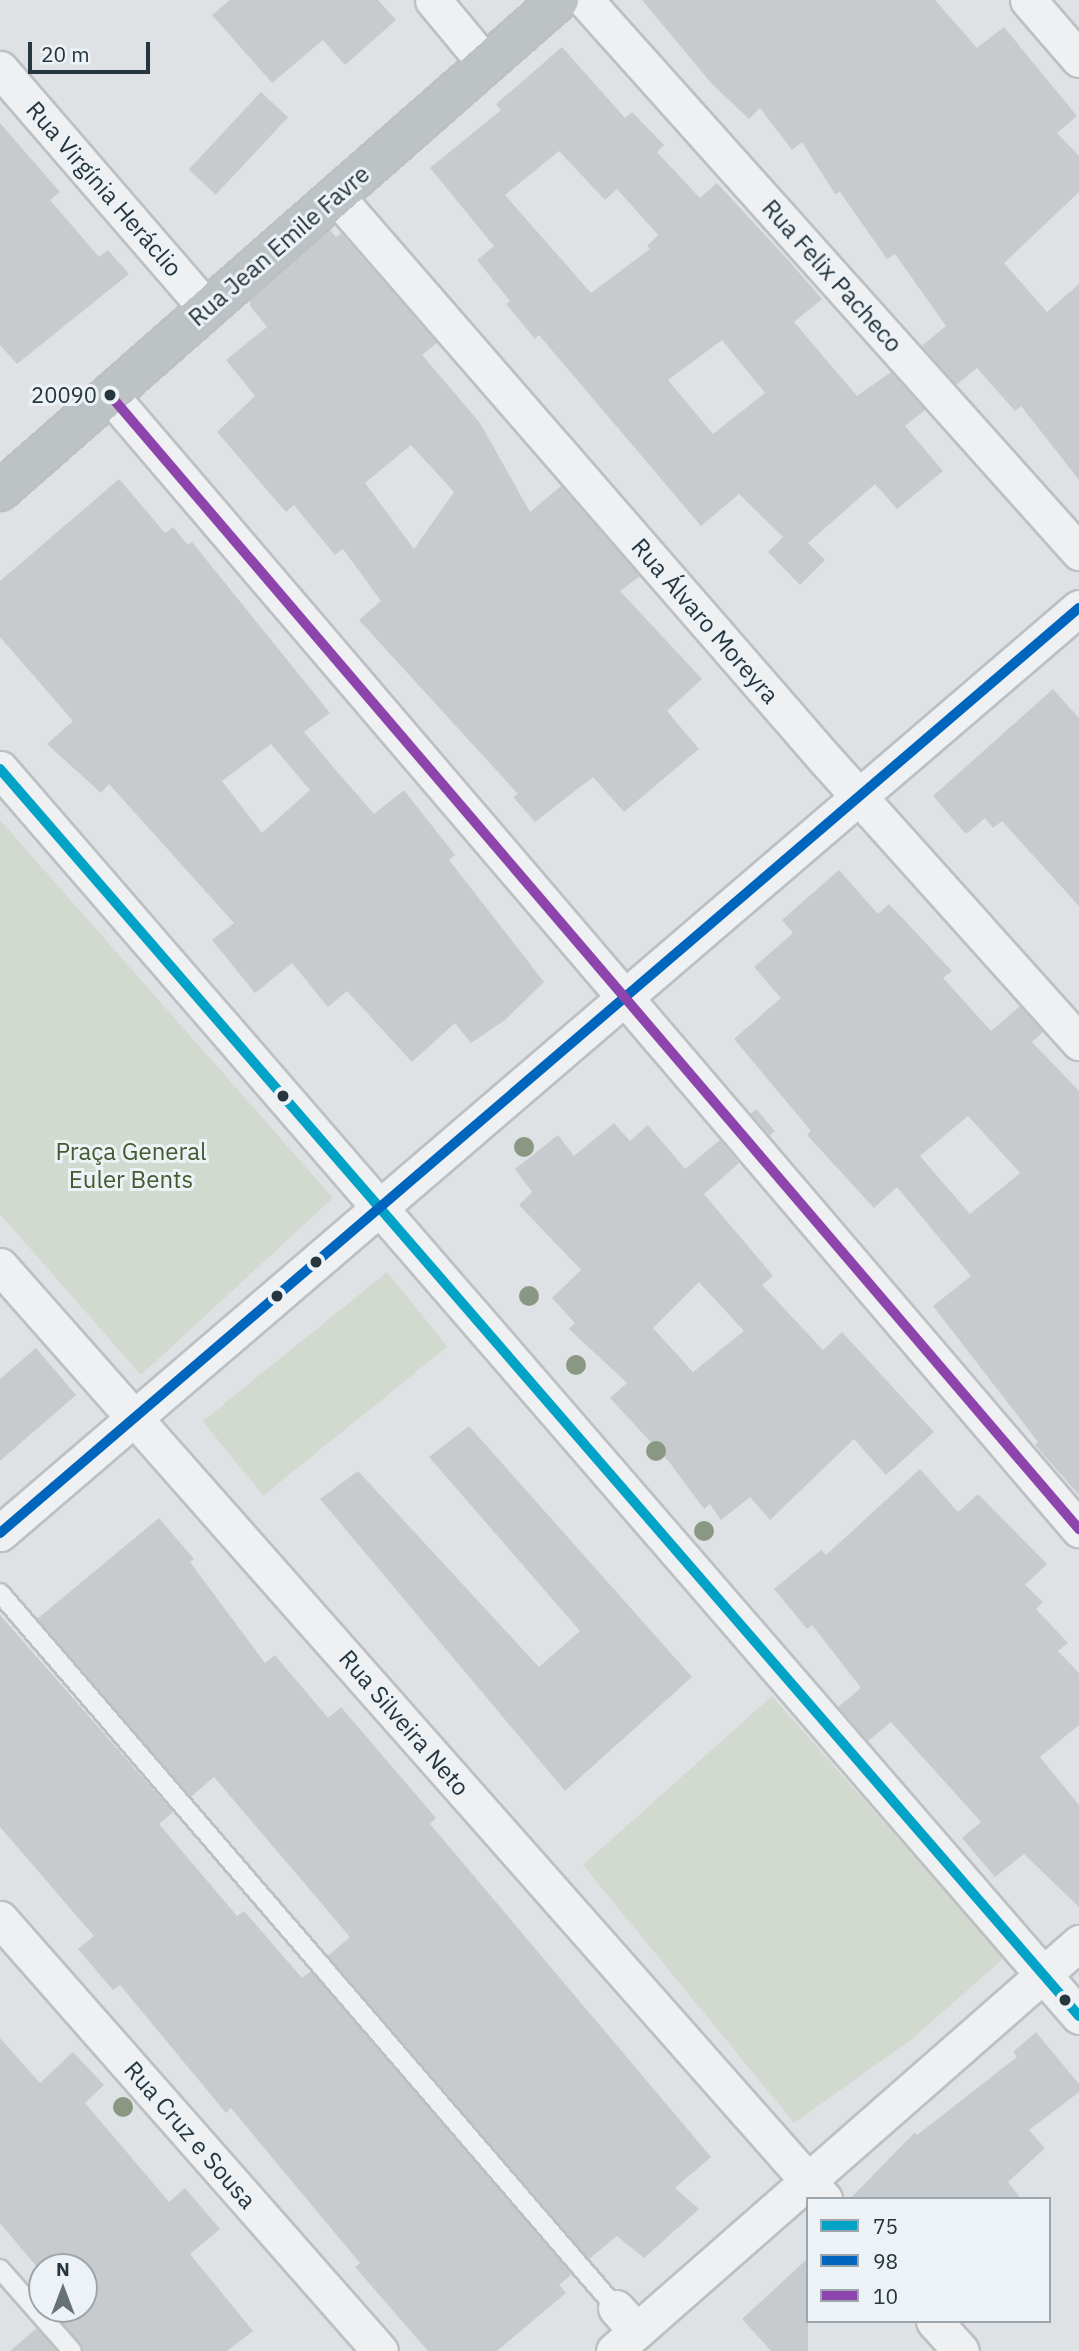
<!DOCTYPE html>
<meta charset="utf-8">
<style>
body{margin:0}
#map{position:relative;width:1079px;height:2351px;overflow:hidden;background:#dfe2e5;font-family:"IBM Plex Sans",sans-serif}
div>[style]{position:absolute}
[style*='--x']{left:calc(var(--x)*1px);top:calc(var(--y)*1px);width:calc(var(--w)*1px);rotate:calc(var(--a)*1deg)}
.green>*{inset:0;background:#d2d9cf;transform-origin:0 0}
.building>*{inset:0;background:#c7cbcd;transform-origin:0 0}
.roads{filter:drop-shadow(2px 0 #bdc0c3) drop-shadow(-2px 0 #bdc0c3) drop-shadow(0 2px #bdc0c3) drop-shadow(0 -2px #bdc0c3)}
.service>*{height:18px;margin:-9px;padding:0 9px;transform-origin:9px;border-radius:9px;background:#eef0f2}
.minor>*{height:35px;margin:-17.5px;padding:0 17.5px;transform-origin:17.5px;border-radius:17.5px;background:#eef0f2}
.secondary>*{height:38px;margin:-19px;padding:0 19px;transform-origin:19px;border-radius:19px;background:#bdc3c4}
.bus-1>*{height:10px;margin:-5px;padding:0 5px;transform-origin:5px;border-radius:5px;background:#02a3c7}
.bus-2>*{height:10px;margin:-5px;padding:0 5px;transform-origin:5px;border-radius:5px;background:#0065bd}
.bus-3>*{height:10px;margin:-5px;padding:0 5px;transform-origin:5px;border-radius:5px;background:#8e44ad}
.trees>*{width:20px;height:20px;margin:-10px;border-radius:50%;background:#8a9883}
.dots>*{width:19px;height:19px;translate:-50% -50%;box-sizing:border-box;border:4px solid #ecf2f5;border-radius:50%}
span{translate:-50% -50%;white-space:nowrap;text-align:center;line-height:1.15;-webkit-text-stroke:6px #ecf2f5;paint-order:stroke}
.bus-label{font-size:22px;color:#26353e}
.right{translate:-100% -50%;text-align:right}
.street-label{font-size:24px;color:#26353e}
.park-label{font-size:24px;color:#445b32}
.legend{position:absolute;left:806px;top:2197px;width:245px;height:126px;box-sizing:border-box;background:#ecf2f5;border:2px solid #9da6ac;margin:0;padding:9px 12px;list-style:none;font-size:21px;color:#26353e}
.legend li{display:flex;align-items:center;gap:14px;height:35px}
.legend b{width:35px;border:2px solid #9da6ac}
.north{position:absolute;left:28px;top:2253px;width:70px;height:70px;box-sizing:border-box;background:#ecf2f5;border:2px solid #9da6ac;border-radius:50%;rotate:0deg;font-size:19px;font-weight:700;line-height:28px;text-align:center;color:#26353e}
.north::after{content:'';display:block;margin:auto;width:24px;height:32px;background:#677278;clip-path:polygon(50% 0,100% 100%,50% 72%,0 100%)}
.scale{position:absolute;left:28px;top:42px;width:122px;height:32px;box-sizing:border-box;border:4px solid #26353e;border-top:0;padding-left:9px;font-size:21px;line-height:24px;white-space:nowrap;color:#26353e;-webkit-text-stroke:5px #ecf2f5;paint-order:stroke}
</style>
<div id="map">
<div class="green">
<div style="clip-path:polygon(0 820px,333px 1198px,141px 1375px,0 1214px)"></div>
<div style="left:387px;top:1272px;width:96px;height:237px;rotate:51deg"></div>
<div style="clip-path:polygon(772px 1696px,1004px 1958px,912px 2039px,794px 2123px,583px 1865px)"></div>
</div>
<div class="building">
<div style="clip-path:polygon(230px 0,378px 0,396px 20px,345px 65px,323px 40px,272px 83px,212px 15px)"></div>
<div style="clip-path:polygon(642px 0,935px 0,977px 48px,1004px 27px,1077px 116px,1057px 133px,1079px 156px,1079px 192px,1004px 263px,1047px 312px,1079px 284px,1079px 480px,1021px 406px,1015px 411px,977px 368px,956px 385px,922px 346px,946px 326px,895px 254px,887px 259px,840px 192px,835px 194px,802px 142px,792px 150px,760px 108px,749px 119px,711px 83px)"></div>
<div style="clip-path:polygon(evenodd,562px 47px,625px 118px,632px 112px,664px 145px,657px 152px,700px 198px,717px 183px,789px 261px,822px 299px,794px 322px,857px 396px,891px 372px,925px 410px,905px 426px,943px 471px,897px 509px,875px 484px,808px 543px,825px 560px,800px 585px,768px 552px,783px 537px,739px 494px,701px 526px,539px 335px,535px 339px,506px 304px,510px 301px,477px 260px,494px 246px,430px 168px,501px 110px,496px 104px,562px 47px,559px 151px,605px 200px,617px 189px,658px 235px,647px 246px,650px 249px,591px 293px,505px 195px,559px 151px,562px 47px,722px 340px,765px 393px,713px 434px,668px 380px,722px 340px)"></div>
<div style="left:261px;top:92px;width:37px;height:106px;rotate:43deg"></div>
<div style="clip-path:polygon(0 123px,60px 192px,50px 200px,99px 257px,108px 250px,129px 274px,17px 364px,0 345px)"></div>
<div style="clip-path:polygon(evenodd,330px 230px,336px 237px,341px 233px,437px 343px,422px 355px,480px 423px,530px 512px,561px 486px,640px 576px,620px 591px,702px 679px,667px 711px,699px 749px,624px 812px,593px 777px,535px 822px,513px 797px,518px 794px,359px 620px,381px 601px,343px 549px,335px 555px,294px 505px,286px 512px,217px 432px,255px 396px,226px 360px,267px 327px,250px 306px,250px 300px,330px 230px,411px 445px,454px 492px,414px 549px,365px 483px,411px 445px)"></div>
<div style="clip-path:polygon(evenodd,119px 479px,165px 533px,173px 527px,188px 545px,192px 542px,330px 713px,304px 732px,334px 768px,374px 814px,404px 790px,455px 855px,449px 860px,544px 982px,505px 1020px,471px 1043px,455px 1023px,412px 1062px,347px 991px,328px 1007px,292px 963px,255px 993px,212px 940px,234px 923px,109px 784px,101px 793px,47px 744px,73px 721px,0 637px,0 581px,119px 479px,271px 744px,310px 790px,262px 833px,222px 781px,271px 744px)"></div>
<div style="clip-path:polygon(1053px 689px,1079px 718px,1079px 906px,1002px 821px,993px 828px,985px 818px,966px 834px,933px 796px)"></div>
<div style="clip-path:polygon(evenodd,839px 870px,878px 914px,889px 904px,952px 971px,943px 978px,991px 1031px,1020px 1006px,1043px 1032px,1032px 1042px,1079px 1091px,1079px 1495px,1035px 1445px,1038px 1442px,933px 1306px,971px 1276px,897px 1187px,874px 1208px,807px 1135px,811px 1131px,734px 1039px,781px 998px,754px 967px,793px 933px,782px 920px,839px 870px,968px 1116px,1020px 1173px,970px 1214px,920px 1156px,968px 1116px)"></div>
<div style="left:756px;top:1109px;width:29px;height:7px;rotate:49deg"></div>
<div style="clip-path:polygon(evenodd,614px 1123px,630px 1141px,648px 1125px,685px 1169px,720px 1140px,739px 1163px,704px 1194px,773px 1276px,762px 1285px,823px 1350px,842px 1332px,934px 1432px,886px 1475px,854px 1439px,770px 1520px,750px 1497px,721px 1520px,710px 1504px,704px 1509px,670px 1463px,610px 1398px,627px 1383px,569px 1329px,575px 1323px,552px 1298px,581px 1270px,519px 1205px,532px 1192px,515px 1169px,558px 1135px,574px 1156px,614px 1123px,699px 1282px,744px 1331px,693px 1372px,653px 1328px,699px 1282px)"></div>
<div style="clip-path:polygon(36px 1348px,76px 1395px,0 1461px,0 1379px)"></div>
<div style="clip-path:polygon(469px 1426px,692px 1677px,565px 1791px,320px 1499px,358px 1471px,539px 1667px,580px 1631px,429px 1457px)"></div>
<div style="clip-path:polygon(920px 1469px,958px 1512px,978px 1494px,1047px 1564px,1025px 1585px,1043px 1602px,1036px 1609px,1068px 1643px,1058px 1651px,1079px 1673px,1079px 1725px,1040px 1757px,1079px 1805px,1079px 1907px,1024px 1854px,995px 1877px,962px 1838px,981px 1822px,891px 1722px,868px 1741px,838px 1707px,861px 1688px,812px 1625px,807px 1629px,774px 1589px,821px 1550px,826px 1555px)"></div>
<div style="clip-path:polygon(159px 1518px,194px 1559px,190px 1562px,265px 1663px,275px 1655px,328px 1718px,341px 1707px,436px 1818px,430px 1824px,711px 2157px,675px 2188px,699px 2209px,644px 2258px,617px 2236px,589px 2259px,328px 1956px,350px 1937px,214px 1777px,191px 1797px,37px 1619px)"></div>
<div style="clip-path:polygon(0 1615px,173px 1812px,159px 1824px,237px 1916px,244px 1911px,302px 1978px,311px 1971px,572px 2274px,559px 2285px,566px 2293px,497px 2351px,428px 2351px,355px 2267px,360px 2263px,231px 2108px,226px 2113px,120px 1985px,113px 1990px,78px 1949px,94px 1936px,0 1827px)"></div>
<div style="clip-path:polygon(1036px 2032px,1079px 2084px,1079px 2092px,1029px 2130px,1045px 2148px,1008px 2182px,1021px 2199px,850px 2199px,915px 2132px,917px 2135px,1017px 2057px,1013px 2052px)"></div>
<div style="clip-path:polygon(0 2038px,40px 2083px,73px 2052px,104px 2085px,85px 2103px,169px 2202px,185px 2188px,220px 2229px,190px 2254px,253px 2331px,227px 2351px,83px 2351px,54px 2314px,60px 2309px,84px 2309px,84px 2267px,42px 2267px,42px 2273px,0 2223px)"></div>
<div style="clip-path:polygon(808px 2258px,808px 2351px,771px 2351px,742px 2319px)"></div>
<div style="clip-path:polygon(37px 2328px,57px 2351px,10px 2351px)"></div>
</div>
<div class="roads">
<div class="service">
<div style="--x:0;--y:1593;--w:944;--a:49.25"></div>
<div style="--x:0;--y:2269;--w:109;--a:48.7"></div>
</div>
<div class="minor">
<div style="--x:433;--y:0;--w:83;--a:50.4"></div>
<div style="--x:585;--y:0;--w:741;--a:48.17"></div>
<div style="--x:1028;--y:0;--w:78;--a:49.2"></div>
<div style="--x:0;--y:69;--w:317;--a:49.2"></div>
<div style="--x:336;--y:196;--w:747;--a:49.02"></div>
<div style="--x:826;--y:760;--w:379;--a:48.1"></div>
<div style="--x:110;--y:395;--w:1492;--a:49.49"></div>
<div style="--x:0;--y:769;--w:1649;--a:49.13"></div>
<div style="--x:0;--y:1266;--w:1245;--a:48.55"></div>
<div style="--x:0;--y:1533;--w:1421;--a:-40.61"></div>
<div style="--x:0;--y:1919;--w:575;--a:48.66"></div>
<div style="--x:616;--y:2308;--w:31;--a:48"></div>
<div style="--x:934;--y:2321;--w:40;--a:48"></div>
<div style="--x:614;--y:2351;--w:619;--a:-41.26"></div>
</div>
<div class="secondary">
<div style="--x:0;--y:491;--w:744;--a:-41.29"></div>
</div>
</div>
<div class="bus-1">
<div style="--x:0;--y:769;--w:1649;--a:49.13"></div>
</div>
<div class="bus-2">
<div style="--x:0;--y:1533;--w:1421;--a:-40.61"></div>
</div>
<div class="bus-3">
<div style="--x:110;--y:395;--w:1492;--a:49.49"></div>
</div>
<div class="trees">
<div style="left:524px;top:1147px"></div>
<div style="left:529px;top:1296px"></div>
<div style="left:576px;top:1365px"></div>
<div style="left:656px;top:1451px"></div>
<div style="left:704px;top:1531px"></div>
<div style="left:123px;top:2107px"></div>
</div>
<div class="dots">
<div style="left:110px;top:395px;background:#26353e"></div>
<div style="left:283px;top:1096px;background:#26353e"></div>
<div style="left:316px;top:1262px;background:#26353e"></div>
<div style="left:277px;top:1296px;background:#26353e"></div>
<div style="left:1065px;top:2000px;background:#26353e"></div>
</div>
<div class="bus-label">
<span class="right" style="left:97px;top:395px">20090</span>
</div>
<div class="street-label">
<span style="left:104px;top:189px;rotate:49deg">Rua Virgínia Heráclio</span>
<span style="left:279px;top:246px;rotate:-41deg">Rua Jean Emile Favre</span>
<span style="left:832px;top:276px;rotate:48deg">Rua Felix Pacheco</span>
<span style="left:705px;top:621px;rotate:49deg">Rua Álvaro Moreyra</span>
<span style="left:404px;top:1723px;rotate:49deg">Rua Silveira Neto</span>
<span style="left:190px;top:2135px;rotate:49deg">Rua Cruz e Sousa</span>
</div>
<div class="park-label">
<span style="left:131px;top:1166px">Praça General<br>Euler Bents</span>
</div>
<ul class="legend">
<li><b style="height:9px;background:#02a3c7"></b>75</li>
<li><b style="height:9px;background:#0065bd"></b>98</li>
<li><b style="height:9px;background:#8e44ad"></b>10</li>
</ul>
<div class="north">N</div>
<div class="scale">20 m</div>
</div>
